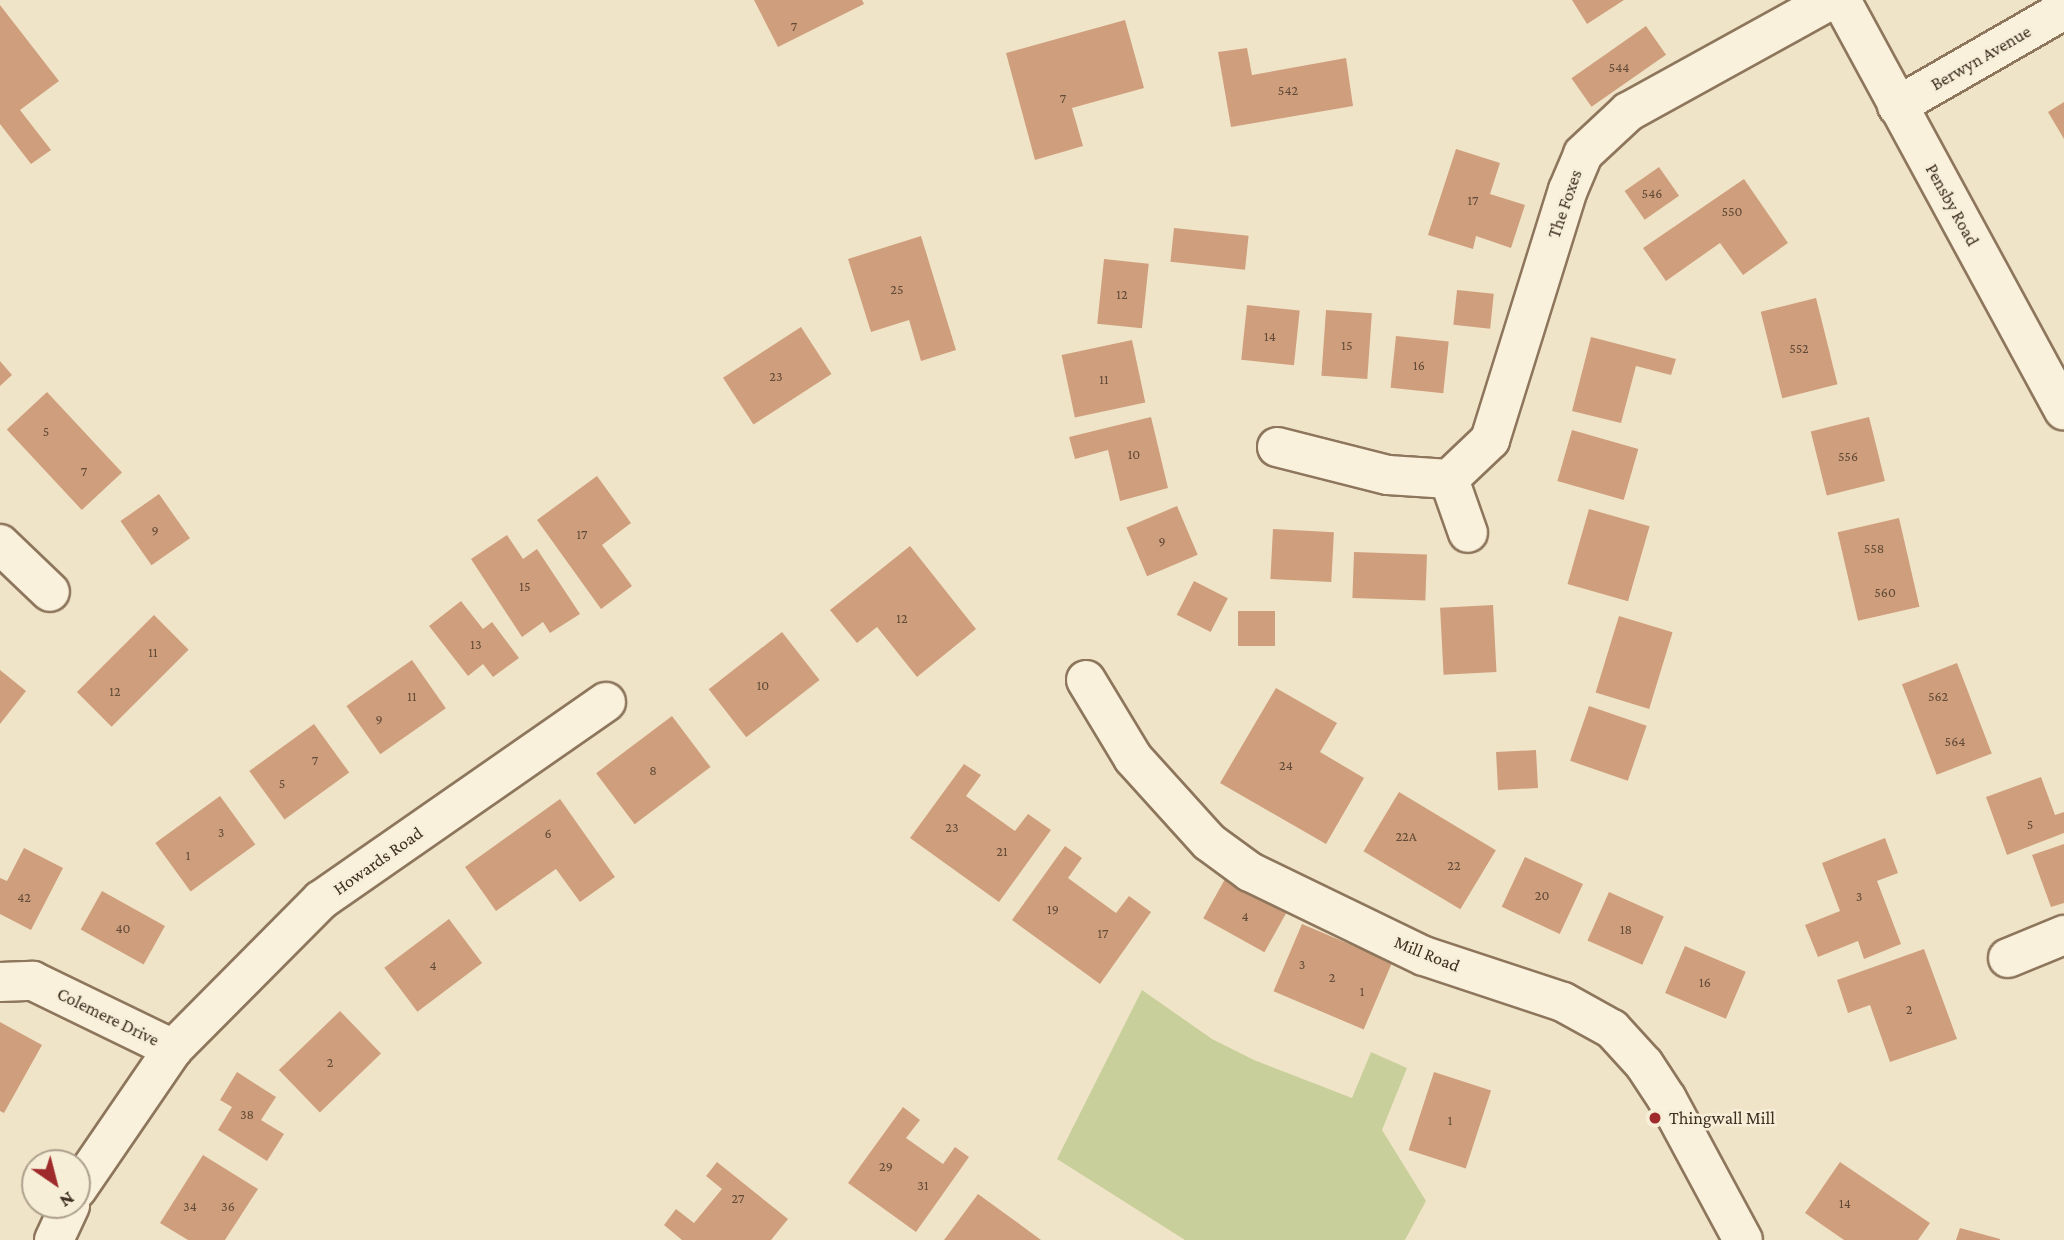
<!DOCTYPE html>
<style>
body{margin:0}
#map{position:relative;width:2064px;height:1240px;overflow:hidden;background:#f0e4c8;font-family:"Crimson Pro",serif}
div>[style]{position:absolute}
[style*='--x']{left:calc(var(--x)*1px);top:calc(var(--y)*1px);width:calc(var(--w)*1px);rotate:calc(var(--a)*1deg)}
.green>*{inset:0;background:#c9cf9b}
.building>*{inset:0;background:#cf9f7d;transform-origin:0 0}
.roads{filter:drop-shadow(2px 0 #8d765c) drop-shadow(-2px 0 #8d765c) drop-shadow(0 2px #8d765c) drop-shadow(0 -2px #8d765c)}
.minor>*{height:38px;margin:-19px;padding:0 19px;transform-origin:19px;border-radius:19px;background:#faf1dc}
.secondary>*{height:38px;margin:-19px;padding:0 19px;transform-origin:19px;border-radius:19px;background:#faf1dc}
.dots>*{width:19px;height:19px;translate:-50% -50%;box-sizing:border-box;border:4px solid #f7eed8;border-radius:50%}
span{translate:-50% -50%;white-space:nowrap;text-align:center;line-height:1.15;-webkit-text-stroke:5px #f7eed8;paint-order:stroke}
.number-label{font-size:14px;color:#624a37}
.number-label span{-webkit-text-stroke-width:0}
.street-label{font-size:18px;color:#3d2e20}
.poi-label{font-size:18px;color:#3d2e20}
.left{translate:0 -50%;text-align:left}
.north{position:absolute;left:21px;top:1149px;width:70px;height:70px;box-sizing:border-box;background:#f7eed8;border:2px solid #ada18e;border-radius:50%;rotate:145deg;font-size:19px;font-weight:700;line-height:28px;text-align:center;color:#3d2e20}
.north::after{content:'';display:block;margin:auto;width:24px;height:32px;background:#9e2a2b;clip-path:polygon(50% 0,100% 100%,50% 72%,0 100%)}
</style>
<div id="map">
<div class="green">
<div style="clip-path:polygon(1142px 990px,1212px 1039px,1254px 1060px,1352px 1098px,1371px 1052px,1407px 1068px,1382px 1130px,1426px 1201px,1405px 1240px,1185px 1240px,1057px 1159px)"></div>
</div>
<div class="building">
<div style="clip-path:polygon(754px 0,862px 0,864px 4px,778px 47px)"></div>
<div style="clip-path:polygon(1572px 0,1624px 0,1587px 24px)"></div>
<div style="clip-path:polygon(0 5px,59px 81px,20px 110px,51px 150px,31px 164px,0 124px)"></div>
<div style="clip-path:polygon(1125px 20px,1144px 88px,1072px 108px,1083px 146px,1035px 160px,1006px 53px)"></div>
<div style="left:1646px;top:26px;width:35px;height:91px;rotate:55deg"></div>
<div style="clip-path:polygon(1247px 48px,1252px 75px,1346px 58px,1353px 106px,1231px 127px,1218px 52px)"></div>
<div style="clip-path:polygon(2064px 102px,2064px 139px,2048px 112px)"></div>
<div style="clip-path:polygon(1456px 149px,1500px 163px,1490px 194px,1525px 205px,1511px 248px,1476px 236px,1473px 249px,1428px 235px)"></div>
<div style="left:1659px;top:167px;width:35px;height:42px;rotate:55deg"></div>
<div style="clip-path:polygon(1744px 179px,1788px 243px,1743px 275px,1720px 243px,1666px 281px,1643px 248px)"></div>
<div style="left:1174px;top:228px;width:75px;height:34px;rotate:6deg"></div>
<div style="clip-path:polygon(921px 236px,956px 350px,921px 361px,909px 320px,871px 332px,848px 259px)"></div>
<div style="left:1104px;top:259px;width:45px;height:65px;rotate:6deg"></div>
<div style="left:1457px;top:290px;width:37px;height:35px;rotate:6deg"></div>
<div style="left:1816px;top:298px;width:89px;height:57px;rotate:76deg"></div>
<div style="left:1247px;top:305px;width:53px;height:55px;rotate:6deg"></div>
<div style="left:1326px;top:310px;width:46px;height:66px;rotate:4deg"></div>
<div style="left:801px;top:327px;width:56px;height:93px;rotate:57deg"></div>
<div style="left:1396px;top:336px;width:53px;height:52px;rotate:6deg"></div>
<div style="clip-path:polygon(1591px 337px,1676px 359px,1671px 375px,1636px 366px,1621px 423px,1572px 411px)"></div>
<div style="left:1132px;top:340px;width:64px;height:72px;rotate:78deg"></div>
<div style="clip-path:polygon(0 361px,12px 375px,0 386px)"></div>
<div style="left:47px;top:392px;width:110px;height:55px;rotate:47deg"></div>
<div style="clip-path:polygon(1151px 417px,1168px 488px,1120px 501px,1108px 450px,1075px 459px,1069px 437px)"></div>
<div style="left:1869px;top:417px;width:66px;height:60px;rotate:76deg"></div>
<div style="left:1572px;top:430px;width:69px;height:53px;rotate:16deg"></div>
<div style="clip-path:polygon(597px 476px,631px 523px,602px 545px,632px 586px,601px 609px,537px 520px)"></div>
<div style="left:159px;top:494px;width:54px;height:47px;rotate:55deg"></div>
<div style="left:1177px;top:506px;width:53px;height:55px;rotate:67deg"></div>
<div style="left:1589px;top:509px;width:63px;height:78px;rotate:16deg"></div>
<div style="left:1899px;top:518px;width:91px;height:63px;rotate:77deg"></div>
<div style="left:1273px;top:529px;width:61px;height:50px;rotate:3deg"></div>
<div style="clip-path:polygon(507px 535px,523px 559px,537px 549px,580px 614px,550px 633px,543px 622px,522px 637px,471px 559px)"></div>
<div style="clip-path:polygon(910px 546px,976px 629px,917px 677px,877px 627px,857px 643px,830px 610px)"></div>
<div style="left:1354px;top:552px;width:73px;height:46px;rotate:2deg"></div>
<div style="left:1194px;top:581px;width:38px;height:38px;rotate:27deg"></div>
<div style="clip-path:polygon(461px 601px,483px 629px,492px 622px,519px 658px,493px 677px,483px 664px,468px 676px,429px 626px)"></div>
<div style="left:1493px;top:605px;width:67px;height:53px;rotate:87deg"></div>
<div style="left:1238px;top:611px;width:37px;height:35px"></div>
<div style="left:154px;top:615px;width:49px;height:109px;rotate:45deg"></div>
<div style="left:1619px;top:616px;width:56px;height:80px;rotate:17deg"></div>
<div style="left:782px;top:632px;width:61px;height:93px;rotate:52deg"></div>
<div style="left:412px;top:660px;width:59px;height:80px;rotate:55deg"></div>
<div style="left:1957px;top:663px;width:97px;height:59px;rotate:69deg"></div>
<div style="clip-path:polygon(0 670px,26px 691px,0 724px)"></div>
<div style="clip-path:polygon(1276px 688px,1337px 723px,1320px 752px,1364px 778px,1326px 844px,1220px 783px)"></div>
<div style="left:1589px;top:706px;width:61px;height:58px;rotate:19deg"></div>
<div style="left:672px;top:716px;width:64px;height:95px;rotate:53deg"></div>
<div style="left:314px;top:724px;width:60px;height:80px;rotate:54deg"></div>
<div style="left:1536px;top:750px;width:38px;height:40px;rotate:87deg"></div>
<div style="clip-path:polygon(964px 764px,981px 775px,966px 796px,1015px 831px,1028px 814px,1051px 830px,999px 902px,910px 838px)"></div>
<div style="clip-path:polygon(2041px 777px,2055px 815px,2064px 812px,2064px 833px,2007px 855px,1986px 797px)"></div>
<div style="left:1399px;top:792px;width:113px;height:69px;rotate:31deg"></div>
<div style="left:220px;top:796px;width:60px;height:80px;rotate:54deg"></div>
<div style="clip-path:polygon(560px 799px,615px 877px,580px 902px,556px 869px,496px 911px,465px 867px)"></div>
<div style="clip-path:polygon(1885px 838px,1898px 873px,1877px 881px,1901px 944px,1864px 959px,1858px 941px,1818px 957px,1805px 925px,1840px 911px,1822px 863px)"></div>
<div style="clip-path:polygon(2064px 844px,2064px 903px,2051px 907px,2032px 855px)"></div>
<div style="clip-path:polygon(1065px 846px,1082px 858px,1068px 878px,1116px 913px,1129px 896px,1151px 912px,1100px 984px,1012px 920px)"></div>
<div style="clip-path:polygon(24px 848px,63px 868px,31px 930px,0 914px,0 878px,7px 881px)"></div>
<div style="left:1525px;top:857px;width:64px;height:55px;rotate:25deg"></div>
<div style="left:1225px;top:879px;width:70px;height:45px;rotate:29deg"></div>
<div style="left:102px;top:891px;width:72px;height:44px;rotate:29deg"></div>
<div style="left:1609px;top:892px;width:60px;height:53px;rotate:24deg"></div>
<div style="left:449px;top:919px;width:55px;height:81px;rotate:53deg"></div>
<div style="left:1302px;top:924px;width:98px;height:73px;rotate:23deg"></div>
<div style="left:1685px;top:946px;width:66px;height:51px;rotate:23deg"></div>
<div style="clip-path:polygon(1924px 949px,1957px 1039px,1890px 1062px,1870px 1005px,1848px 1013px,1837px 980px)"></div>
<div style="left:340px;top:1011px;width:59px;height:85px;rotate:46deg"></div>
<div style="clip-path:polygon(0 1022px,42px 1045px,4px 1113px,0 1111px)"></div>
<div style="clip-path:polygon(237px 1072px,276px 1097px,261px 1120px,284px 1134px,267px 1161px,218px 1130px,232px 1107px,220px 1100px)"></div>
<div style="left:1434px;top:1072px;width:60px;height:82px;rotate:18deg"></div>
<div style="clip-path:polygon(903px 1107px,920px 1120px,906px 1138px,943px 1164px,955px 1147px,969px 1157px,916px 1232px,848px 1183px)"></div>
<div style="clip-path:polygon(203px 1155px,258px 1189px,225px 1240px,188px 1240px,160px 1223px)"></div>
<div style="clip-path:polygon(717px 1162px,788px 1219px,771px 1240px,682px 1240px,664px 1225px,676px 1209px,694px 1223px,722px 1189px,706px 1176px)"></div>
<div style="clip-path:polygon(1840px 1162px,1930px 1223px,1918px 1240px,1844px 1240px,1805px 1213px)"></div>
<div style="clip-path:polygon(978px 1194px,1018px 1223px,1041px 1240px,944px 1240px)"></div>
<div style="clip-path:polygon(1960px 1228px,2000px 1239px,2000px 1240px,1956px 1240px)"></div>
</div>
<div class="roads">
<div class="minor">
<div style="--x:1897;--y:106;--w:193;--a:-29.9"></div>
<div style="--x:1277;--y:447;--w:114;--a:14.2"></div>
<div style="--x:1388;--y:475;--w:61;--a:3.8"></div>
<div style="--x:1449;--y:479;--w:57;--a:-43.6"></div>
<div style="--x:1490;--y:440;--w:262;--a:-72.7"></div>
<div style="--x:1568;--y:190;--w:39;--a:-67"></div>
<div style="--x:1583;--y:154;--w:62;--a:-43"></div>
<div style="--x:1628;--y:112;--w:232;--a:-28.9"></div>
<div style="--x:1449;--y:479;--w:57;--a:70.6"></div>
<div style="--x:0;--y:544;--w:69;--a:43.8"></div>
<div style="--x:1086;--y:680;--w:91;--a:58.9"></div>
<div style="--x:1133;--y:758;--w:113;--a:47.9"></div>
<div style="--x:1209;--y:842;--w:51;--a:36.2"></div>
<div style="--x:1250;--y:872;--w:193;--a:25.8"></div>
<div style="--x:1424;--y:956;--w:146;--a:18.3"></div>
<div style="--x:1563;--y:1002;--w:56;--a:28.9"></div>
<div style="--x:1612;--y:1029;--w:47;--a:47.6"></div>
<div style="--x:1644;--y:1064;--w:42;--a:56.7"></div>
<div style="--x:1667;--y:1099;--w:160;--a:61.7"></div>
<div style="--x:2008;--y:958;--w:61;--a:-22.3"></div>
<div style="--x:0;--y:982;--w:33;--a:-2"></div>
<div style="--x:33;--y:981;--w:156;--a:25.9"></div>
<div style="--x:173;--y:1049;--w:170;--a:124.4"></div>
<div style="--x:173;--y:1049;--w:210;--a:-45.2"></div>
<div style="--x:321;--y:900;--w:347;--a:-34.8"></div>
<div style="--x:54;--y:1240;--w:38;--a:-65"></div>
</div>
<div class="secondary">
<div style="--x:1841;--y:0;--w:467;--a:61.5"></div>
</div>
</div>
<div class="dots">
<div style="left:1655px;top:1118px;background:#9e2a2b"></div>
</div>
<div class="number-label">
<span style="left:794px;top:26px">7</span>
<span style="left:1619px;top:67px">544</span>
<span style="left:1288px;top:90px">542</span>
<span style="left:1063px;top:98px">7</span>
<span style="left:1652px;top:193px">546</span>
<span style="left:1473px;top:200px">17</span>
<span style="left:1732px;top:211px">550</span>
<span style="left:897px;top:289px">25</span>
<span style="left:1122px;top:294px">12</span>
<span style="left:1270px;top:336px">14</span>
<span style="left:1347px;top:345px">15</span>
<span style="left:1799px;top:348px">552</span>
<span style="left:1419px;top:365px">16</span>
<span style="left:776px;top:376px">23</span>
<span style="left:1104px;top:379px">11</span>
<span style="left:46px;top:431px">5</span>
<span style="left:1134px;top:454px">10</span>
<span style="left:1848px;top:456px">556</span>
<span style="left:84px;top:471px">7</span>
<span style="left:155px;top:530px">9</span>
<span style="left:582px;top:534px">17</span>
<span style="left:1162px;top:541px">9</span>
<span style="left:1874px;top:548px">558</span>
<span style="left:525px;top:586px">15</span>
<span style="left:1885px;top:592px">560</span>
<span style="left:902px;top:618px">12</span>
<span style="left:476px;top:644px">13</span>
<span style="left:153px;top:652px">11</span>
<span style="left:763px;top:685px">10</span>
<span style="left:115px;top:691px">12</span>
<span style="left:412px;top:696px">11</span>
<span style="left:1938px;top:696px">562</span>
<span style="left:379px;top:719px">9</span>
<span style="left:1955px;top:741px">564</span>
<span style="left:315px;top:760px">7</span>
<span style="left:1286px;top:765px">24</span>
<span style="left:653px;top:770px">8</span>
<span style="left:282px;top:783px">5</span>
<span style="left:2030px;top:824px">5</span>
<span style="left:952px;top:827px">23</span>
<span style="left:221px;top:832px">3</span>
<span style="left:548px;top:833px">6</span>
<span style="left:1406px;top:836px">22A</span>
<span style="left:1002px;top:851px">21</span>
<span style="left:188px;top:855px">1</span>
<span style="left:1454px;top:865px">22</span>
<span style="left:1542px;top:895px">20</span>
<span style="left:1859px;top:896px">3</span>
<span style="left:24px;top:897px">42</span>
<span style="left:1053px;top:909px">19</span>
<span style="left:1245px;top:916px">4</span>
<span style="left:123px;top:928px">40</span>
<span style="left:1626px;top:929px">18</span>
<span style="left:1103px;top:933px">17</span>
<span style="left:1302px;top:964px">3</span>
<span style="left:433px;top:965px">4</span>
<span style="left:1332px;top:977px">2</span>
<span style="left:1705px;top:982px">16</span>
<span style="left:1362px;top:991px">1</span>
<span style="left:1909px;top:1009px">2</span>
<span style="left:330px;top:1062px">2</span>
<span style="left:247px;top:1114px">38</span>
<span style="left:1450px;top:1120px">1</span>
<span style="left:886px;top:1166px">29</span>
<span style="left:923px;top:1185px">31</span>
<span style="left:738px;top:1198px">27</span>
<span style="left:1845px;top:1203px">14</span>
<span style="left:190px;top:1206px">34</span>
<span style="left:228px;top:1206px">36</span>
</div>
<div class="street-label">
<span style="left:1981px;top:58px;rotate:-30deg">Berwyn Avenue</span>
<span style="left:1565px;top:204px;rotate:-71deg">The Foxes</span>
<span style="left:1952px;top:205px;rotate:61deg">Pensby Road</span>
<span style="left:378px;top:861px;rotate:-35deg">Howards Road</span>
<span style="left:1427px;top:954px;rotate:22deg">Mill Road</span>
<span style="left:108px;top:1017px;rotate:26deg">Colemere Drive</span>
</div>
<div class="poi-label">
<span class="left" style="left:1669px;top:1118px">Thingwall Mill</span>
</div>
<div class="north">N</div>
</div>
